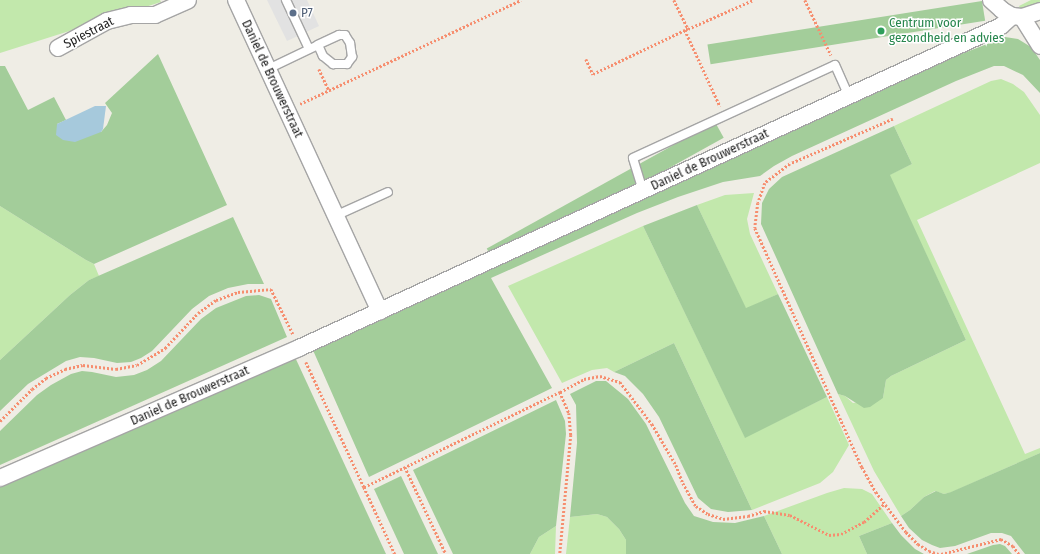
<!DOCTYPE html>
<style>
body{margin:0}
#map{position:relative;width:1040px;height:554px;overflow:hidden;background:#efede5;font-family:"Fira Sans Condensed",sans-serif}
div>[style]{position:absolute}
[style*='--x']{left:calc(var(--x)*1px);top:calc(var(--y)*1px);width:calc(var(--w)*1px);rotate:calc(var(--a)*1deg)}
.grass>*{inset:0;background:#c2e8ac}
.forest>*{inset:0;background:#a3cd9a;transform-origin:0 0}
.parking>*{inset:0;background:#e2e2e2}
.water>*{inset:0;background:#a6c9dc}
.path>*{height:2.5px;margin-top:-1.25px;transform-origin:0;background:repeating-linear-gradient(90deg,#f68e6f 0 2px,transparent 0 4px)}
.roads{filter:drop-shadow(1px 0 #a5a5a5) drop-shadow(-1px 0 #a5a5a5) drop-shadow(0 1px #a5a5a5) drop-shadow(0 -1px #a5a5a5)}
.lane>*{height:8px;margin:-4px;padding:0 4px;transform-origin:4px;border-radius:4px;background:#fff}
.street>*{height:16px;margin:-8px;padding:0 8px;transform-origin:8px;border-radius:8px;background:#fff}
.dots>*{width:11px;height:11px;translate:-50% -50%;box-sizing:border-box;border:2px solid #fff;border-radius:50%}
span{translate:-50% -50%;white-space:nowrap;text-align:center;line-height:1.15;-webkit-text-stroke:3px #fff;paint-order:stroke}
.service-label{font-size:13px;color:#4e5e75}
.left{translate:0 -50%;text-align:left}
.leisure-label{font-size:13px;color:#27864d}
.street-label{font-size:13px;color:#1e1e1e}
</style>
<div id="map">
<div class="grass">
<div style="clip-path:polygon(0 0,160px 0,161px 2px,0 53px)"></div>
<div style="clip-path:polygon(1031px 0,1040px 0,1040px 5px,1021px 10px,1019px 6px)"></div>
<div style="clip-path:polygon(1001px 79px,1013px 84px,1024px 92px,1040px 115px,1040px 163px,917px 220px,1025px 454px,1040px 448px,1040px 453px,952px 492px,944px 494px,935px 491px,924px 497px,910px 510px,901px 516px,874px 471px,838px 394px,845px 396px,853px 403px,883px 398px,886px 380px,891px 376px,966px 340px,889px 175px,912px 164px,894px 126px,991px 81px)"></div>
<div style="clip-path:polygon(754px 193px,747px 219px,750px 234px,778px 294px,746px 309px,697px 205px,725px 195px)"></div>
<div style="clip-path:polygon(0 206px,86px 260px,94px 264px,99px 276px,89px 280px,70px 295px,0 360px)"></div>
<div style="clip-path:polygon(643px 226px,745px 437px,827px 397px,849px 445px,833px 472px,820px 483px,752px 510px,674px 343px,614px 372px,607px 368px,592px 370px,562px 383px,508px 286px)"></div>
<div style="clip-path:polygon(844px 488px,862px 489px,872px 494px,892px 523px,859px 536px,867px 554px,782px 554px,764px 516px,827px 493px)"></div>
<div style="clip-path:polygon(597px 514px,607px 517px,619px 529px,626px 540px,626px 554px,566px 554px,570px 517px)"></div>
<div style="clip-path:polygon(556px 526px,555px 554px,530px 554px,539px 537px)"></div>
</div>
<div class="forest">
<div style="left:982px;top:1px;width:20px;height:278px;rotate:81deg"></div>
<div style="clip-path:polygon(1005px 37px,1018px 39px,1031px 47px,1040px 60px,1040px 93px,1023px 75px,1004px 66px,994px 66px,956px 81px,792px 156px,774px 166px,760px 176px,723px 182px,678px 197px,637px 213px,491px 278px,552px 388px,369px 477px,312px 348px,630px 203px,946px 60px)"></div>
<div style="clip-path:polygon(158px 54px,227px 205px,94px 264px,86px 260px,0 206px,0 66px,5px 66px,28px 110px,54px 97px,66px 120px,57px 124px,101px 132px,107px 125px,112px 113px,105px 103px)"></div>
<div style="left:715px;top:122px;width:18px;height:261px;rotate:61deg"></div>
<div style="clip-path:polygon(894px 126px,912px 164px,890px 175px,966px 340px,891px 376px,886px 380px,883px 398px,870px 407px,864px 408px,845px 396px,838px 394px,761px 224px,762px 203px,769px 189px,782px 177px)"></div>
<div style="clip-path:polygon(697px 205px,746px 308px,778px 294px,827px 397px,745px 438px,643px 226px)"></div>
<div style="clip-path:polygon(233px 217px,264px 284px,248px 284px,228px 288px,209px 296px,192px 309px,152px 351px,141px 358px,131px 362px,117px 363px,94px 358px,80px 357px,66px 361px,28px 384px,0 411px,0 360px,70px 295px,89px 280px)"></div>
<div style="clip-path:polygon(259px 295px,271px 299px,287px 337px,0 465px,0 431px,37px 395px,51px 385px,71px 374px,82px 371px,92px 372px,116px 377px,134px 375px,147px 370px,161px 361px,201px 319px,216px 308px,246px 296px)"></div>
<div style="clip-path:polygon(674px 343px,752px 510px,728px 512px,711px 509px,698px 498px,659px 417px,643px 394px,625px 376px,614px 372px)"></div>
<div style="clip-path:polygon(294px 355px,386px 554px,0 554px,0 487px)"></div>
<div style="clip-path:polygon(596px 381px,606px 381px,628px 399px,646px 424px,685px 503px,694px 516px,713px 522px,735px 523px,764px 516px,782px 554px,626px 554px,626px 540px,619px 529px,607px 517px,597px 514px,570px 517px,577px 443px,576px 405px,570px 394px)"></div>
<div style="clip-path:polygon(556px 400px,565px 421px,566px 434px,556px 526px,539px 537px,530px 554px,453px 554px,413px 470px)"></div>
<div style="clip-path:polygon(1040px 453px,1040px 554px,1025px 554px,1011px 536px,1002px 533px,991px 533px,955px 546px,940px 548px,932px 545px,922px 540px,909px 528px,901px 516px,910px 510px,924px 497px,936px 491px,944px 494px,951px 492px)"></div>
<div style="clip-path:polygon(401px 476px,438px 554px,404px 554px,374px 489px)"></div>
<div style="clip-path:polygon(892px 523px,901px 535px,915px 549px,924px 554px,867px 554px,859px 536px)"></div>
<div style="clip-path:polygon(1000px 544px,1005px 546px,1012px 554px,967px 554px,993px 545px)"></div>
</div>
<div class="parking">
<div style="clip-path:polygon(267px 0,307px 0,319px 26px,287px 41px)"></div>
</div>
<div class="water">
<div style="clip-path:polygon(95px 106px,106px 106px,103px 129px,101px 132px,75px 142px,63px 140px,56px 135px,57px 124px)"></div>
</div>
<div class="path">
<div style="--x:674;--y:0;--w:32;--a:64"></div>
<div style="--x:688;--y:29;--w:3;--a:162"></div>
<div style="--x:685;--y:30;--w:84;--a:65.3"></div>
<div style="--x:805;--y:0;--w:61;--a:64.7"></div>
<div style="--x:688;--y:29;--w:71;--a:-24"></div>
<div style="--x:586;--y:59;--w:17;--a:65"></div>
<div style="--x:593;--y:74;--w:102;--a:-25.6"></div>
<div style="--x:319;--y:69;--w:23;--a:65"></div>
<div style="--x:300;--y:104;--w:244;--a:-25.2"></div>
<div style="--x:893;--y:119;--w:112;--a:156.4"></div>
<div style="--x:790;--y:164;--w:31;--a:143"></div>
<div style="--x:765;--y:183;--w:21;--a:109"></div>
<div style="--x:758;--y:203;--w:25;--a:97"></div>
<div style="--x:755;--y:228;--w:262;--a:65.9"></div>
<div style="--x:862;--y:467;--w:29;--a:61"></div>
<div style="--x:876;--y:492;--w:50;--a:53.1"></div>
<div style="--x:906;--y:532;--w:17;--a:45"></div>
<div style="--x:918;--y:544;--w:13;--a:32"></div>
<div style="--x:929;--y:551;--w:10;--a:17"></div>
<div style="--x:306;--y:362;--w:138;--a:65.1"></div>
<div style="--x:364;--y:487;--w:218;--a:-25.9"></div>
<div style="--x:560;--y:392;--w:23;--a:67"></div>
<div style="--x:569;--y:413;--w:22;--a:85"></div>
<div style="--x:571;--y:435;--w:120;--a:95.3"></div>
<div style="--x:560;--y:392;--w:27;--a:-28"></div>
<div style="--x:584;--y:379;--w:16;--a:-11"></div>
<div style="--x:600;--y:376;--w:21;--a:17"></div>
<div style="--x:620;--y:382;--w:53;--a:52.7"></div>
<div style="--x:652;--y:424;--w:48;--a:59.7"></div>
<div style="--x:676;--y:465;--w:19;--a:69"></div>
<div style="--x:683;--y:483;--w:26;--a:61"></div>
<div style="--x:696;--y:506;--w:14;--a:34"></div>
<div style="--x:708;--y:514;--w:16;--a:18"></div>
<div style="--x:723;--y:519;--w:25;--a:-7"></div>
<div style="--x:748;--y:516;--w:17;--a:-17"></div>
<div style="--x:764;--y:511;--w:26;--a:9"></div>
<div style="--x:790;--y:515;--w:44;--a:27.1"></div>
<div style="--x:829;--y:535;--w:12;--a:-5"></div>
<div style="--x:841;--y:534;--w:26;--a:-28"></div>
<div style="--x:864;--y:522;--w:28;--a:-42"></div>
<div style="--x:0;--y:421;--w:45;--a:-45"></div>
<div style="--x:32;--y:389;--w:18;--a:-38"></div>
<div style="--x:46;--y:378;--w:21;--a:-25"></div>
<div style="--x:65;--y:369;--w:18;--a:-13"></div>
<div style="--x:83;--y:365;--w:33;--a:7"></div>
<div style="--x:116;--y:369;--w:21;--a:-11"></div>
<div style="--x:137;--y:365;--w:33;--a:-31"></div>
<div style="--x:165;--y:348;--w:48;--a:-46.7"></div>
<div style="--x:198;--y:313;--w:22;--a:-36"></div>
<div style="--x:216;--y:300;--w:23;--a:-20"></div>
<div style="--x:238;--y:292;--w:33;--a:-5"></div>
<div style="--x:271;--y:289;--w:50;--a:63.9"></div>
<div style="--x:405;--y:467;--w:96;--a:64.8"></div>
<div style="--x:364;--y:487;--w:74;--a:65.2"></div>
<div style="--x:941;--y:554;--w:62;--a:-14"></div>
<div style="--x:1001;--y:539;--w:14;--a:30"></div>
<div style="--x:1013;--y:546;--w:10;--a:53"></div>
</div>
<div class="roads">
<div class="lane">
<div style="--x:286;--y:0;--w:54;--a:64.9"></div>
<div style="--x:268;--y:69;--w:55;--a:-25.6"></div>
<div style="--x:318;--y:45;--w:12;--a:66"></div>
<div style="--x:323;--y:56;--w:13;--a:39"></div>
<div style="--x:333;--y:64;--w:14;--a:0"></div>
<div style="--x:347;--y:64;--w:9;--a:-54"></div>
<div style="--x:352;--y:57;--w:14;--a:-98"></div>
<div style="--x:350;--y:43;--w:9;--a:-122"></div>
<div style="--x:345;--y:35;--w:6;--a:180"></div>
<div style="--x:339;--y:35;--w:23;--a:155"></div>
<div style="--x:643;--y:191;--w:34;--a:-107"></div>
<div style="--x:633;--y:158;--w:222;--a:-24.7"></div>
<div style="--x:835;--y:65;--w:34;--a:66"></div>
<div style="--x:335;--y:216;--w:58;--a:-24.4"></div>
</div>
<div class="street">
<div style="--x:236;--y:0;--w:343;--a:65.2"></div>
<div style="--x:991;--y:0;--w:15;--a:42"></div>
<div style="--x:1002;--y:10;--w:12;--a:31"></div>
<div style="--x:1022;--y:17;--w:34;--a:58"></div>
<div style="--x:58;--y:48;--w:56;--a:-28.9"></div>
<div style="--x:107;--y:21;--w:25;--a:-14"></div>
<div style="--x:131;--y:15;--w:24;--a:0"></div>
<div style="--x:155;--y:15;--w:36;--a:-24"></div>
<div style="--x:0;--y:478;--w:326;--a:-23.5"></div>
<div style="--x:299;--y:348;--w:772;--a:-24.64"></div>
<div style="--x:1001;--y:26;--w:15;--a:-42"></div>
<div style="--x:1012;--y:16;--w:10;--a:6"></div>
<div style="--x:1022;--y:17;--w:19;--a:-18"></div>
</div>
</div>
<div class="dots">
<div style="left:293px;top:13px;background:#5c6f8a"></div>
<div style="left:881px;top:31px;background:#2e9e5b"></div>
</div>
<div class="service-label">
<span class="left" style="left:301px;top:13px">P7</span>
</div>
<div class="leisure-label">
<span class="left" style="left:889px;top:31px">Centrum voor<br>gezondheid en advies</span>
</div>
<div class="street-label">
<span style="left:89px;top:33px;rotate:-27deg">Spiestraat</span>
<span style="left:272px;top:79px;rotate:65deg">Daniel de Brouwerstraat</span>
<span style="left:710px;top:160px;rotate:-25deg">Daniel de Brouwerstraat</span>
<span style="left:190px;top:396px;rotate:-24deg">Daniel de Brouwerstraat</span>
</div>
</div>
